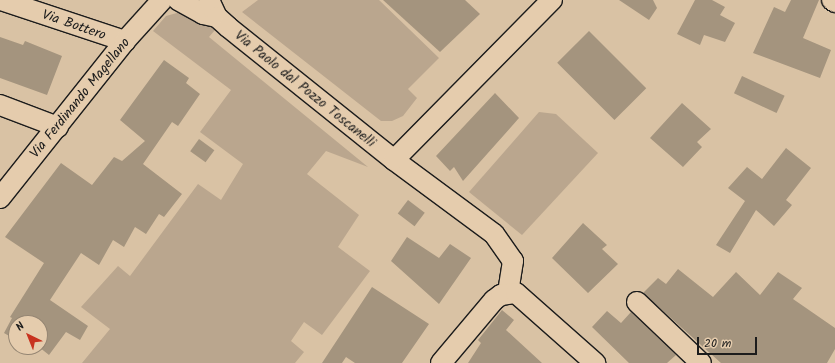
<!DOCTYPE html>
<style>
body{margin:0}
#map{position:relative;width:835px;height:363px;overflow:hidden;background:#d9c2a4;font-family:Kalam,sans-serif}
div>[style]{position:absolute}
[style*='--x']{left:calc(var(--x)*1px);top:calc(var(--y)*1px);width:calc(var(--w)*1px);rotate:calc(var(--a)*1deg)}
.green>*{inset:0;background:#baa68e}
.building>*{inset:0;background:#a4947e;transform-origin:0 0}
.roads{filter:drop-shadow(1px 0 #1c1c1c) drop-shadow(-1px 0 #1c1c1c) drop-shadow(0 1px #1c1c1c) drop-shadow(0 -1px #1c1c1c)}
.minor>*{height:20px;margin:-10px;padding:0 10px;transform-origin:10px;border-radius:10px;background:#e5ccad}
span{translate:-50% -50%;white-space:nowrap;text-align:center;line-height:1.15;-webkit-text-stroke:3px #e5ccad;paint-order:stroke}
.street-label{font-size:14px;color:#1c1c1c}
.north{position:absolute;left:8px;top:315px;width:40px;height:40px;box-sizing:border-box;background:#e5ccad;border:1px solid #958673;border-radius:50%;rotate:317deg;font-size:11px;font-weight:700;line-height:16px;text-align:center;color:#1c1c1c}
.north::after{content:'';display:block;margin:auto;width:14px;height:18px;background:#c8321e;clip-path:polygon(50% 0,100% 100%,50% 72%,0 100%)}
.scale{position:absolute;left:697px;top:337px;width:60px;height:18px;box-sizing:border-box;border:2px solid #1c1c1c;border-top:0;padding-left:5px;font-size:12px;line-height:14px;white-space:nowrap;color:#1c1c1c;-webkit-text-stroke:3px #e5ccad;paint-order:stroke}
</style>
<div id="map">
<div class="green">
<div style="clip-path:polygon(258px 0,379px 0,439px 58px,408px 89px,417px 98px,403px 116px,392px 121px,381px 121px,242px 12px)"></div>
<div style="clip-path:polygon(184px 11px,196px 15px,215px 30px,209px 37px,368px 167px,326px 151px,307px 174px,359px 215px,338px 247px,370px 271px,322px 335px,304px 322px,291px 341px,304px 352px,295px 363px,82px 363px,110px 329px,81px 307px,118px 266px,130px 276px,198px 184px,221px 200px,243px 164px,200px 132px,231px 90px,153px 31px,166px 16px)"></div>
<div style="clip-path:polygon(539px 112px,556px 114px,598px 153px,522px 235px,469px 192px)"></div>
</div>
<div class="building">
<div style="clip-path:polygon(383px 0,465px 0,480px 14px,440px 52px)"></div>
<div style="clip-path:polygon(619px 0,653px 0,657px 8px,649px 20px)"></div>
<div style="clip-path:polygon(695px 0,712px 0,725px 7px,720px 15px,735px 23px,725px 42px,704px 35px,700px 45px,677px 34px)"></div>
<div style="clip-path:polygon(791px 0,819px 0,803px 38px,831px 50px,820px 78px,753px 53px,774px 7px,785px 12px)"></div>
<div style="left:589px;top:31px;width:81px;height:45px;rotate:45deg"></div>
<div style="clip-path:polygon(0 37px,23px 45px,25px 41px,62px 56px,47px 95px,0 78px)"></div>
<div style="clip-path:polygon(164px 60px,189px 78px,186px 83px,200px 94px,178px 126px,172px 122px,143px 164px,182px 194px,164px 217px,159px 214px,146px 234px,135px 227px,124px 247px,113px 240px,99px 265px,81px 253px,50px 300px,88px 326px,80px 340px,66px 332px,49px 355px,39px 347px,40px 323px,16px 323px,16px 340px,4px 333px,12px 318px,10px 317px,44px 263px,5px 237px,61px 163px,92px 185px,114px 157px,122px 161px,145px 141px,120px 120px)"></div>
<div style="left:742px;top:76px;width:47px;height:19px;rotate:25deg"></div>
<div style="clip-path:polygon(495px 93px,519px 118px,463px 181px,454px 167px,450px 171px,436px 156px)"></div>
<div style="clip-path:polygon(682px 103px,711px 129px,697px 142px,702px 147px,683px 167px,650px 138px)"></div>
<div style="left:199px;top:139px;width:19px;height:15px;rotate:36deg"></div>
<div style="clip-path:polygon(786px 148px,811px 168px,786px 200px,792px 205px,774px 226px,756px 210px,730px 253px,716px 245px,745px 201px,728px 188px,747px 167px,762px 179px)"></div>
<div style="left:408px;top:200px;width:21px;height:17px;rotate:37deg"></div>
<div style="clip-path:polygon(583px 223px,607px 245px,602px 249px,618px 264px,588px 293px,552px 258px)"></div>
<div style="clip-path:polygon(407px 237px,439px 258px,450px 244px,471px 258px,439px 304px,391px 261px)"></div>
<div style="clip-path:polygon(678px 269px,713px 297px,736px 272px,760px 295px,778px 272px,802px 288px,793px 299px,835px 328px,835px 349px,827px 363px,721px 363px,643px 293px,658px 278px,666px 284px)"></div>
<div style="clip-path:polygon(372px 287px,429px 324px,402px 363px,355px 363px,346px 357px,342px 363px,322px 363px)"></div>
<div style="clip-path:polygon(502px 310px,514px 320px,506px 330px,542px 363px,468px 363px,481px 343px,478px 340px)"></div>
<div style="clip-path:polygon(607px 311px,621px 323px,631px 312px,676px 355px,667px 363px,629px 363px,592px 327px)"></div>
</div>
<div class="roads">
<div class="minor">
<div style="--x:1;--y:0;--w:131;--a:18.3"></div>
<div style="--x:178;--y:0;--w:29;--a:29"></div>
<div style="--x:203;--y:14;--w:14;--a:12"></div>
<div style="--x:209;--y:0;--w:19;--a:65"></div>
<div style="--x:217;--y:17;--w:15;--a:42"></div>
<div style="--x:228;--y:27;--w:213;--a:38.7"></div>
<div style="--x:394;--y:160;--w:124;--a:36.5"></div>
<div style="--x:494;--y:234;--w:33;--a:55"></div>
<div style="--x:513;--y:261;--w:32;--a:99"></div>
<div style="--x:832;--y:0;--w:4;--a:34"></div>
<div style="--x:0;--y:105;--w:62;--a:20.8"></div>
<div style="--x:394;--y:160;--w:225;--a:-45.4"></div>
<div style="--x:0;--y:198;--w:201;--a:-51.5"></div>
<div style="--x:125;--y:41;--w:55;--a:-47.9"></div>
<div style="--x:637;--y:302;--w:88;--a:43.6"></div>
<div style="--x:441;--y:363;--w:82;--a:-49.9"></div>
<div style="--x:494;--y:300;--w:9;--a:-36"></div>
<div style="--x:501;--y:295;--w:15;--a:-8"></div>
<div style="--x:516;--y:293;--w:106;--a:41.5"></div>
</div>
</div>
<div class="street-label">
<span style="left:74px;top:25px;rotate:19deg">Via Bottero</span>
<span style="left:305px;top:89px;rotate:39deg">Via Paolo dal Pozzo Toscanelli</span>
<span style="left:80px;top:98px;rotate:-51deg">Via Ferdinando Magellano</span>
</div>
<div class="north">N</div>
<div class="scale">20 m</div>
</div>
